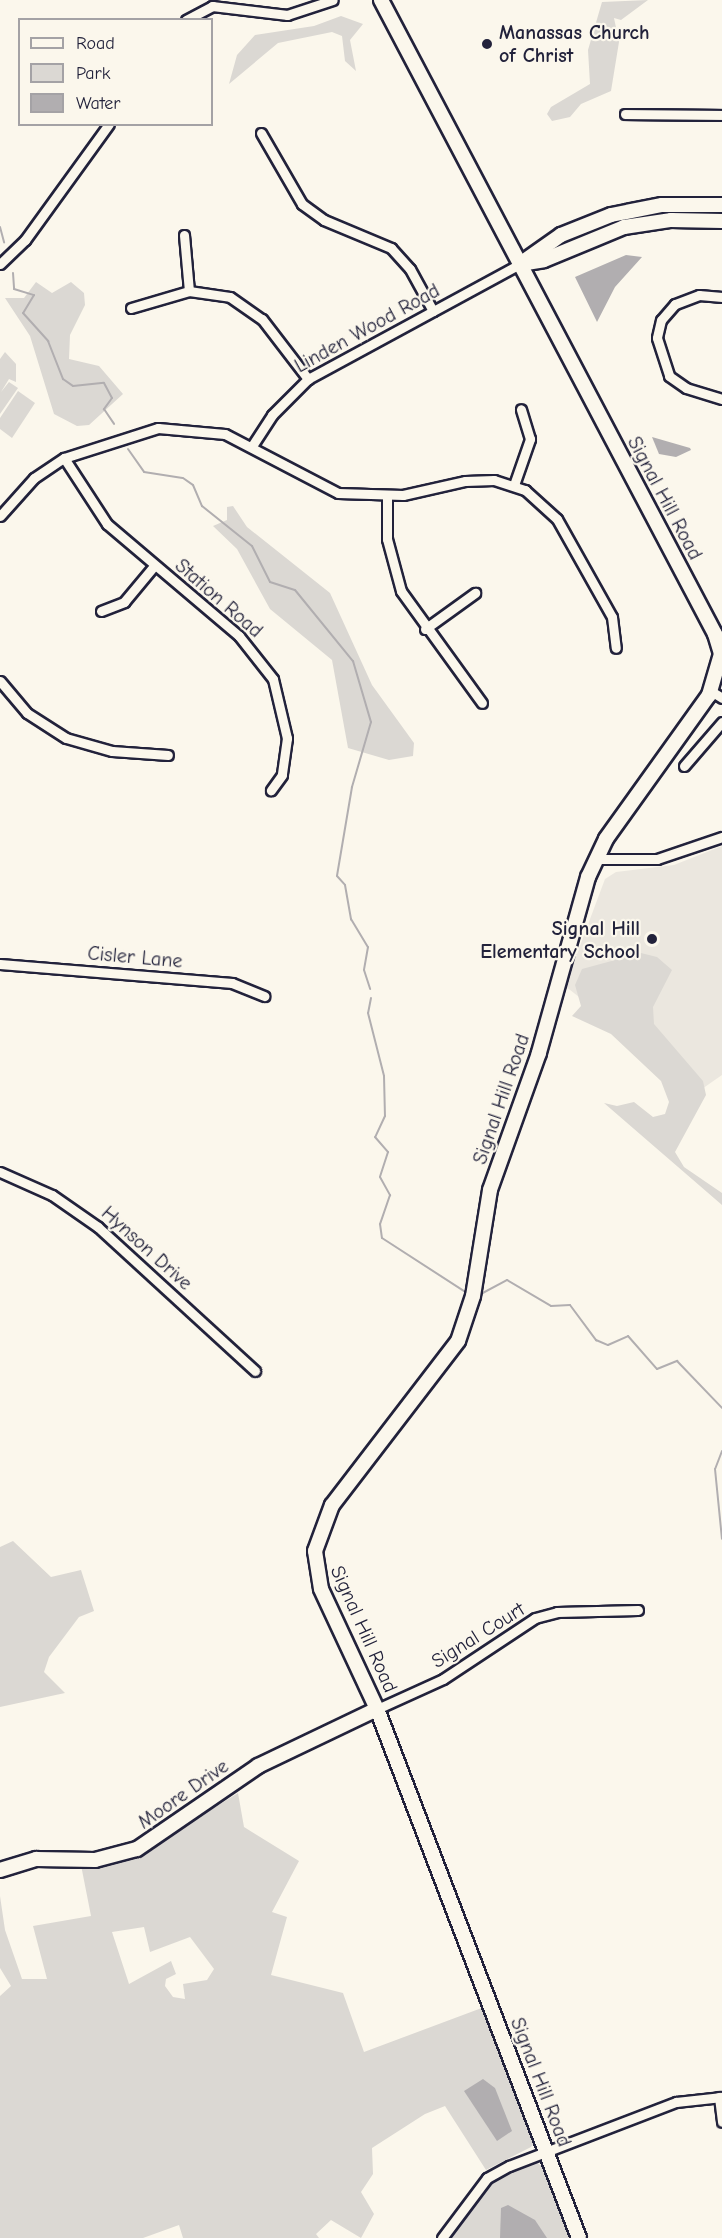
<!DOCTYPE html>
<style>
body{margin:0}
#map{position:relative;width:722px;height:2238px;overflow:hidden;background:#fbf7ec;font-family:"Comic Neue",sans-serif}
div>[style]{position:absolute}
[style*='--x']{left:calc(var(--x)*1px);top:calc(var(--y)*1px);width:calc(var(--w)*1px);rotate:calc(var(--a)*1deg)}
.built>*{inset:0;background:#ebe7df}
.green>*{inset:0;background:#dbd8d3}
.water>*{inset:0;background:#b1aeb0}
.stream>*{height:2px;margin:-1px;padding:0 1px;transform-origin:1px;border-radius:1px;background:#b1aeb0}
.roads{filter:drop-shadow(2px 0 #22223b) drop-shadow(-2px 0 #22223b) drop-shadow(0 2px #22223b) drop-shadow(0 -2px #22223b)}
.street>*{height:9px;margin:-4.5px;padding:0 4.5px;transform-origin:4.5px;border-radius:4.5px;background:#fbf7ec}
.secondary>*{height:14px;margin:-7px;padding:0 7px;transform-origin:7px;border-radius:7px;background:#fbf7ec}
.dots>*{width:16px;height:16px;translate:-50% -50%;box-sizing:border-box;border:3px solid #fbf7ec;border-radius:50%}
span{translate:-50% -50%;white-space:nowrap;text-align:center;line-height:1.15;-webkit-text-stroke:4.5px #fbf7ec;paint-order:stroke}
.poi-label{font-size:20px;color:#22223b;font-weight:700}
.left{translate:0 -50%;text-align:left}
.right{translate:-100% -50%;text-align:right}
.street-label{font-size:20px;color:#22223b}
.legend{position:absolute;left:18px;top:18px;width:195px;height:108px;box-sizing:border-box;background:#fbf7ec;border:2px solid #a4a2a5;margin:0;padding:8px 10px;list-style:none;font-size:18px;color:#22223b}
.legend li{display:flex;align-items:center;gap:12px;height:30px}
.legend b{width:30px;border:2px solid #a4a2a5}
</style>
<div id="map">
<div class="built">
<div style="clip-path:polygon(722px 846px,722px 1075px,699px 1091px,565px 986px,605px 879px,616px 872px,674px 865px)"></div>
</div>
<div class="green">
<div style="clip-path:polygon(648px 0,621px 20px,614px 18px,619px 42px,611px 91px,581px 104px,570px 117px,552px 121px,547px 114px,551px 107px,590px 84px,588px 50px,602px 2px)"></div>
<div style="clip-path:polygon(341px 16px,363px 24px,350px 40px,356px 71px,345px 61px,342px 36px,332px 32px,278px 43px,229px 84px,237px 55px,255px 35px,314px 26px)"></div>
<div style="clip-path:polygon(36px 282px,52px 293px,71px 282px,84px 293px,85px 305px,70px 335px,69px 359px,99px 366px,123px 394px,89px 425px,77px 426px,54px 414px,30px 336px,5px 298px,24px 298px)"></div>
<div style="clip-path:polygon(5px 352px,16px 364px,16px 382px,9px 379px,1px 392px,9px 382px,18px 388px,0 414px,0 359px)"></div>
<div style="clip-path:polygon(18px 391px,35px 403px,12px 438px,0 429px,0 418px)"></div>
<div style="clip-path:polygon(233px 506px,247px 527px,330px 593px,372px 685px,414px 743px,413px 756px,389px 760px,348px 748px,332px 660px,270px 609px,237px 549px,213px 526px,227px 520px,227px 507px)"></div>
<div style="clip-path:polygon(641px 953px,657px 957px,672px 970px,653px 1007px,654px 1024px,703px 1081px,706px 1095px,675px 1152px,684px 1167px,722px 1193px,722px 1205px,604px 1103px,617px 1106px,634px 1102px,653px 1117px,665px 1114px,669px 1102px,661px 1081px,611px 1034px,572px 1016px,581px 1006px,575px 985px,582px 969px)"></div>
<div style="clip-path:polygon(13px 1541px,51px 1577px,81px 1570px,94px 1611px,79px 1617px,49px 1657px,44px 1672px,65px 1693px,0 1707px,0 1547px)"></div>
<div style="clip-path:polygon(evenodd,238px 1793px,244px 1827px,299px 1861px,272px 1912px,287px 1917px,271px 1975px,343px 1993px,364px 2052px,487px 2006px,535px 2141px,531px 2147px,486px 2170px,445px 2106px,425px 2114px,372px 2148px,373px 2174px,361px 2192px,374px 2214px,361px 2238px,331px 2220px,316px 2234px,319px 2238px,183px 2238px,179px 2225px,143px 2238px,0 2238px,0 1996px,11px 1986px,0 1968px,0 1896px,5px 1930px,22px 1979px,47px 1979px,33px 1926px,91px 1916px,81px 1865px,133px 1858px,238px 1793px,144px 1927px,150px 1952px,190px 1937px,214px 1969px,207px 1980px,183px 1984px,185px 1999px,173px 1997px,165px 1986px,166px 1979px,176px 1974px,171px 1961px,129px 1984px,112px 1932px,144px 1927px)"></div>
<div style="clip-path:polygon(536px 2162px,549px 2171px,574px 2238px,447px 2238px,490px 2182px)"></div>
</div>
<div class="water">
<div style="clip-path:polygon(626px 255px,642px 257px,615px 287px,597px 322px,575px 277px)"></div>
<div style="clip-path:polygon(652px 437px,690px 448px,691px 450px,676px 457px,659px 454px)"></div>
<div style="clip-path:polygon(483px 2079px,495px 2088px,512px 2131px,497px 2141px,464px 2091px)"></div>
<div style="clip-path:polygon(508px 2205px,535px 2220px,547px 2238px,500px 2238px,501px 2208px)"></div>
</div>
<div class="stream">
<div style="--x:0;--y:227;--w:16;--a:75"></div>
<div style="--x:13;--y:273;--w:16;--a:86"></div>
<div style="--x:14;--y:289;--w:21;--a:17"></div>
<div style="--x:34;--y:295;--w:21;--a:121"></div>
<div style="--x:23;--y:313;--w:38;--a:48"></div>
<div style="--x:48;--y:341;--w:41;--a:68.5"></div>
<div style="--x:63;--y:379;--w:12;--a:35"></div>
<div style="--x:73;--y:386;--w:31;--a:-6"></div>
<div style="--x:104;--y:383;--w:17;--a:62"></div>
<div style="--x:112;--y:398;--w:14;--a:126"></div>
<div style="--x:104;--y:409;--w:18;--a:56"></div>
<div style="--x:128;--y:449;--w:28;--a:55"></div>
<div style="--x:144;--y:472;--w:39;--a:9"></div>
<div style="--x:183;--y:478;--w:12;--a:35"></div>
<div style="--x:193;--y:485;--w:23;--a:67"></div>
<div style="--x:202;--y:506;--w:64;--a:38.7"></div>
<div style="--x:252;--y:546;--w:40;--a:63.4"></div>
<div style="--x:270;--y:582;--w:26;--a:18"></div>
<div style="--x:295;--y:590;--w:92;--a:50.8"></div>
<div style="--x:353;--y:661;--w:64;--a:73.6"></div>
<div style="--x:371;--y:722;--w:68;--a:106.3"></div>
<div style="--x:352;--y:787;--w:90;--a:99.6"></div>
<div style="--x:337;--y:876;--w:12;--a:48"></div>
<div style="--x:345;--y:885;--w:35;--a:80"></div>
<div style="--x:351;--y:919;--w:33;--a:59"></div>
<div style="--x:368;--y:947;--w:23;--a:100"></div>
<div style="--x:364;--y:970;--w:20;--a:72"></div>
<div style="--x:371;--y:998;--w:15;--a:101"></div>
<div style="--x:368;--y:1013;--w:65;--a:75.7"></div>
<div style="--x:384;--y:1076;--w:40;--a:88.6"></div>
<div style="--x:385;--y:1116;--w:23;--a:115"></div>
<div style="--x:375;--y:1137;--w:20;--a:49"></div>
<div style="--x:388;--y:1152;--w:26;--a:108"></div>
<div style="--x:380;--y:1177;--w:21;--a:61"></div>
<div style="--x:390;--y:1195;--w:31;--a:109"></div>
<div style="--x:380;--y:1224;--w:14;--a:82"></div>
<div style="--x:382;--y:1238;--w:101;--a:32.9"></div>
<div style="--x:479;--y:1295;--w:32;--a:-28"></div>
<div style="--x:507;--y:1280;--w:51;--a:30.6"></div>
<div style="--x:551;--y:1306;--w:19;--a:-3"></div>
<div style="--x:570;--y:1305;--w:44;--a:53.4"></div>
<div style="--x:596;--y:1340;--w:13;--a:23"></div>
<div style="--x:608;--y:1345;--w:22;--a:-24"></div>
<div style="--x:628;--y:1336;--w:44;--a:48.7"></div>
<div style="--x:657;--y:1369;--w:22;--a:-22"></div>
<div style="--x:677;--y:1361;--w:65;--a:46.2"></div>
<div style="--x:722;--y:1451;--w:19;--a:111"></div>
<div style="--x:715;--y:1469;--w:70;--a:84.3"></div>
</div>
<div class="roads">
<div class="street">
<div style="--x:186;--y:20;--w:30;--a:-28"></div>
<div style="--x:212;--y:6;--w:76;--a:6.8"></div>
<div style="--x:287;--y:15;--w:48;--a:-18.1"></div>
<div style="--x:625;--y:114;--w:97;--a:0.6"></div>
<div style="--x:261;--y:133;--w:82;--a:60"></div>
<div style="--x:302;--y:204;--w:27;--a:36"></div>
<div style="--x:324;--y:220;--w:73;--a:22.7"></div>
<div style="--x:391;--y:248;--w:28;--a:48"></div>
<div style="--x:410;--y:269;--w:48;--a:61.3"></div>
<div style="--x:184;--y:235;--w:56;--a:84.9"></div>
<div style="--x:0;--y:264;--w:35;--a:-44"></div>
<div style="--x:25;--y:240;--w:143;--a:-54.1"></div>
<div style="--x:722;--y:297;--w:23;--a:-175"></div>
<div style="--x:699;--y:295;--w:26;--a:159"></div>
<div style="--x:675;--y:304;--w:21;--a:131"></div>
<div style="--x:661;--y:320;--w:18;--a:103"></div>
<div style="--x:657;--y:338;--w:40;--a:72"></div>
<div style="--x:669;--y:376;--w:21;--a:35"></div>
<div style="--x:686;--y:388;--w:38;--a:17"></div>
<div style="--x:131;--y:308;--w:60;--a:-16.3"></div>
<div style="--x:189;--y:291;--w:41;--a:8.3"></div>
<div style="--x:230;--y:297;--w:39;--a:35"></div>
<div style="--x:262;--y:319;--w:76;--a:52.5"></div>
<div style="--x:252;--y:446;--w:37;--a:-57"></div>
<div style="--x:272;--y:415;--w:51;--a:-45"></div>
<div style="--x:308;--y:379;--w:241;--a:-28.5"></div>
<div style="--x:64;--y:458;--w:79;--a:56.9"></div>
<div style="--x:107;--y:524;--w:173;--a:40.3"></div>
<div style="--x:239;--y:636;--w:55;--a:51.7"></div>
<div style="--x:273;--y:679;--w:61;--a:76.7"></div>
<div style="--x:287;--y:738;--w:37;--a:98"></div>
<div style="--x:282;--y:775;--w:19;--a:126"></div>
<div style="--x:514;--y:485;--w:49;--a:-70.8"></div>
<div style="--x:530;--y:439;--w:31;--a:-107"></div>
<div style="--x:387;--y:497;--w:42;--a:90"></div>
<div style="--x:387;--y:539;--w:54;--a:74.9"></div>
<div style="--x:401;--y:591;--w:138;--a:54.1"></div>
<div style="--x:0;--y:516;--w:51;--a:-48.2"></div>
<div style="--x:34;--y:478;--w:36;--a:-34"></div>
<div style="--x:64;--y:458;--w:99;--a:-17.7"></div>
<div style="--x:158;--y:428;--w:67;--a:5.1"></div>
<div style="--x:225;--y:434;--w:127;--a:27.6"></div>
<div style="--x:338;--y:493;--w:65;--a:1.8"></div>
<div style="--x:403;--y:495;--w:64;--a:-12.7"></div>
<div style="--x:465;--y:481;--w:29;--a:-2"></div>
<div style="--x:494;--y:480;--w:33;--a:18"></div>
<div style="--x:525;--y:490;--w:43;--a:42.2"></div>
<div style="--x:557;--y:519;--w:112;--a:60.7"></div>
<div style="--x:612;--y:617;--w:31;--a:83"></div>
<div style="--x:101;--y:611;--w:25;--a:-21"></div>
<div style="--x:124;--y:602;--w:47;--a:-50.2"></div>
<div style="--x:425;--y:629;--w:62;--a:-35.8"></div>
<div style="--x:0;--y:681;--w:42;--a:49.8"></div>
<div style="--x:27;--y:713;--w:46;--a:32.7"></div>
<div style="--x:66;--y:738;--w:48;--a:15.8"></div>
<div style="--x:112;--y:751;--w:56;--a:4.1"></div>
<div style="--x:711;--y:691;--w:13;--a:32"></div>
<div style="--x:684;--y:766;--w:58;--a:-49.2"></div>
<div style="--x:595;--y:859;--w:62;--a:0"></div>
<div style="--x:657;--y:859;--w:69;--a:-18.7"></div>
<div style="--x:0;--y:964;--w:233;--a:4.7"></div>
<div style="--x:232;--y:983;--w:35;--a:22"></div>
<div style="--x:0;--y:1172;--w:57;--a:23.9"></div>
<div style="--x:52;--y:1195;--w:56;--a:34.8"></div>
<div style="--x:98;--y:1227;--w:213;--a:42.5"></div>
<div style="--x:377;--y:1709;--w:72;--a:-24.4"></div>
<div style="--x:443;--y:1679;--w:110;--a:-33.5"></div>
<div style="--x:535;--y:1618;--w:23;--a:-15"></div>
<div style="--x:557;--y:1612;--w:81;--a:-1.4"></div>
<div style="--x:719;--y:2097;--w:25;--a:83"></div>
<div style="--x:442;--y:2238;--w:75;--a:-53.1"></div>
<div style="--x:487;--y:2178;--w:25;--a:-29"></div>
<div style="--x:509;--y:2166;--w:179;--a:-21"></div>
<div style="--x:676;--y:2102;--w:46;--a:-6.2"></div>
</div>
<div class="secondary">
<div style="--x:381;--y:0;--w:717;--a:62.22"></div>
<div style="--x:715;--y:634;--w:21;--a:73"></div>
<div style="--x:721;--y:654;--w:43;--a:106.3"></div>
<div style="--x:709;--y:695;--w:177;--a:125.6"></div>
<div style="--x:606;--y:839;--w:42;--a:115.3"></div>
<div style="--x:588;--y:877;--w:183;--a:105.6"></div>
<div style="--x:539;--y:1053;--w:145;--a:109.7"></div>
<div style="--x:490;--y:1190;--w:107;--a:99.1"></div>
<div style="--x:473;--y:1296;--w:47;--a:108.4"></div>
<div style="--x:458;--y:1341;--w:207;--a:127.5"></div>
<div style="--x:332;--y:1505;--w:49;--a:110.3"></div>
<div style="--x:315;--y:1551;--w:38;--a:81"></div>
<div style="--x:321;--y:1589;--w:132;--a:65"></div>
<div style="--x:377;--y:1709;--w:566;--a:69.1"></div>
<div style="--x:520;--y:264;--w:50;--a:-35.3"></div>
<div style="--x:561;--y:235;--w:54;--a:-21.8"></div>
<div style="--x:611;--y:215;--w:52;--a:-11.1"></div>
<div style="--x:662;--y:205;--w:60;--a:0"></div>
<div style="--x:520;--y:264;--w:24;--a:-9"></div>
<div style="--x:544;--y:260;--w:87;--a:-22.4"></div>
<div style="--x:624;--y:227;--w:48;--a:-8.5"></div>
<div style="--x:671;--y:220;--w:51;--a:1.1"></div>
<div style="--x:0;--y:1870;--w:38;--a:-17"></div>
<div style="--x:36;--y:1859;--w:59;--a:1"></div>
<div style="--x:95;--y:1860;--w:43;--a:-14.7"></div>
<div style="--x:137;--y:1849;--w:147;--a:-34.4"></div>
<div style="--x:258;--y:1766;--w:132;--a:-25.6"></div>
</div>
</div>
<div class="dots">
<div style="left:487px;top:44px;background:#22223b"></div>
<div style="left:652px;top:939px;background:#22223b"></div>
</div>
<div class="poi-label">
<span class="left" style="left:499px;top:44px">Manassas Church<br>of Christ</span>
<span class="right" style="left:640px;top:940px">Signal Hill<br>Elementary School</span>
</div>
<div class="street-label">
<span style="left:367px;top:328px;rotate:-29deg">Linden Wood Road</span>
<span style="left:665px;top:498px;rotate:62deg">Signal Hill Road</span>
<span style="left:219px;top:598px;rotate:41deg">Station Road</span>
<span style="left:135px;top:957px;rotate:5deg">Cisler Lane</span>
<span style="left:501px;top:1099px;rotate:-71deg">Signal Hill Road</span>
<span style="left:147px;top:1248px;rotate:42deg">Hynson Drive</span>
<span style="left:364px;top:1629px;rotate:66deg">Signal Hill Road</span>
<span style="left:478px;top:1635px;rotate:-32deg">Signal Court</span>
<span style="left:183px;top:1794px;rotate:-35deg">Moore Drive</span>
<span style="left:541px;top:2082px;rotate:69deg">Signal Hill Road</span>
</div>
<ul class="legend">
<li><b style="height:8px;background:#fbf7ec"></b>Road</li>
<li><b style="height:16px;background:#dbd8d3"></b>Park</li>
<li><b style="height:16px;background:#b1aeb0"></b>Water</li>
</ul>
</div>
